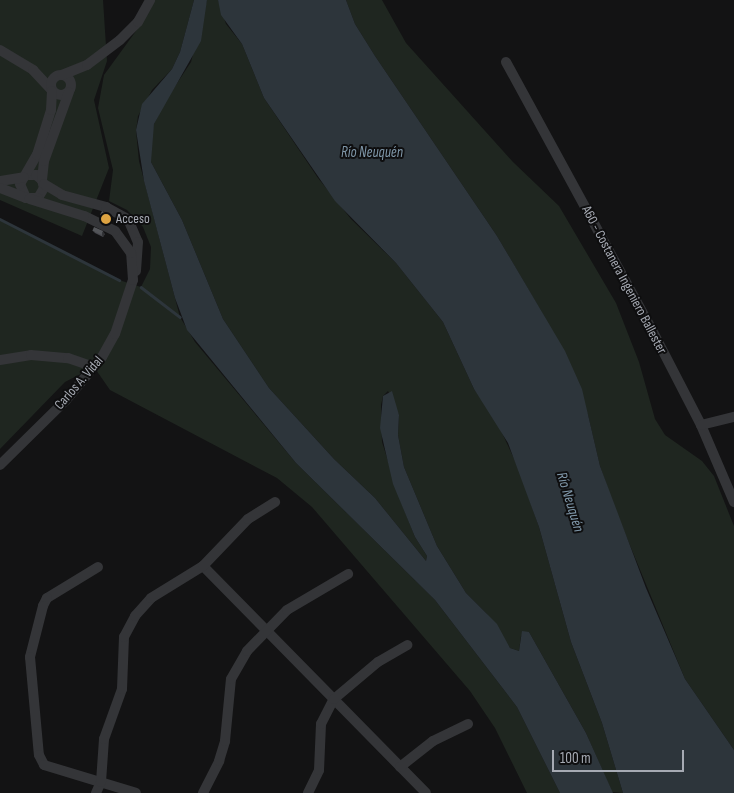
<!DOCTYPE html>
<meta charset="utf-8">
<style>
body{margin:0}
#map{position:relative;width:734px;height:793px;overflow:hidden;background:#131314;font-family:"Sofia Sans Condensed",sans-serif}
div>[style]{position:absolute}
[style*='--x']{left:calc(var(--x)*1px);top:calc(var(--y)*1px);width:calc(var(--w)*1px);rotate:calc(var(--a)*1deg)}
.green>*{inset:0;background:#1f2620}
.water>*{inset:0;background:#2d353b}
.stream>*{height:2.5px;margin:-1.25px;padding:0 1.25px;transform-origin:1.25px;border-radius:1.25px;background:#2d353b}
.minor>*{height:10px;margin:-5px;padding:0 5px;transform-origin:5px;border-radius:5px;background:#343538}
.minor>.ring{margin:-5px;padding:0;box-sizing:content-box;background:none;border:10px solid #343538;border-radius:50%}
.wall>*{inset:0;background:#494a4f}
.shaded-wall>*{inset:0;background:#2f3033}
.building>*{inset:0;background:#535559;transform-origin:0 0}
.dots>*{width:14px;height:14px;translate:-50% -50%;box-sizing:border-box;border:2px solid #0e0e0f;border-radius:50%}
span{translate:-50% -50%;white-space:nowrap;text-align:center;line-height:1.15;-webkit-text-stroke:4px #0e0e0f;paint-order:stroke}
.poi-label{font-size:14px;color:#a6aab3}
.left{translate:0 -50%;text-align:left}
.street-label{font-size:14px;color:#a6aab3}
.water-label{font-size:15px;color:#8098aa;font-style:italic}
.scale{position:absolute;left:552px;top:750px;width:132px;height:22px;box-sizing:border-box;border:2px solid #a6aab3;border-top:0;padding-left:6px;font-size:15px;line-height:18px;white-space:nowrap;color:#a6aab3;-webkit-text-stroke:4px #0e0e0f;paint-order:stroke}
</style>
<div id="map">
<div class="green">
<div style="clip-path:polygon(0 0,103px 0,107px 61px,94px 100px,109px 168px,82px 236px,0 200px)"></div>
<div style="clip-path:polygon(154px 0,194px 0,180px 52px,172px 69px,152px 90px,138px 116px,136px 131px,139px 161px,180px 317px,195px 342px,296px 463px,435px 600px,517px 707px,560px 793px,527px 793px,495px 728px,470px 691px,312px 507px,277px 478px,110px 390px,94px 367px,65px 382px,0 449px,0 219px,119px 280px,141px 287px,150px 269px,151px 247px,143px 227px,127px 210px,109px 201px,113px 170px,98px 108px,104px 75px,144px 20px)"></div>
<div style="clip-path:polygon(207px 0,218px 0,226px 24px,242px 44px,264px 98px,318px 178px,351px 219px,396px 263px,443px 322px,474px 389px,496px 420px,518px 467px,539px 527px,571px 642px,602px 723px,623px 793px,612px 792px,586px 733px,529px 632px,521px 636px,519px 651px,510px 648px,486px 613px,466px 593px,437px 546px,404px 467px,398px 435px,399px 415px,388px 391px,383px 396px,381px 405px,382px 442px,401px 502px,415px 537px,427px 556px,426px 561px,375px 498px,334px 459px,269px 388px,223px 319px,182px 220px,151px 162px,150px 143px,154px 124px,164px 103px,191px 62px)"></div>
<div style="clip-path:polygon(346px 0,382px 0,406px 43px,513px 162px,559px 206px,616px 303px,639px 362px,655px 419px,665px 435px,702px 461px,714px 476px,734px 526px,734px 750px,685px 679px,615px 509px,600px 466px,588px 415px,541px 311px,497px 236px,375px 56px,355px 24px)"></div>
</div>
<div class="water">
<div style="clip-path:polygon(194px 0,207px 0,201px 41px,154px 124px,151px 162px,182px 220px,223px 319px,269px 388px,334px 459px,375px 498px,426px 561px,427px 556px,415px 537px,393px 484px,380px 428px,383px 396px,392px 391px,399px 415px,398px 435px,404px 467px,437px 546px,466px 593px,497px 624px,510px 648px,519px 651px,522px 631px,529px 632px,586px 733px,613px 793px,560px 793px,517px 707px,435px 600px,296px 463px,187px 330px,175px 298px,144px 181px,136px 130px,142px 104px,172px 69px,180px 52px)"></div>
<div style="clip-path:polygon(218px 0,346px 0,355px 24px,375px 56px,497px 236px,565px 351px,582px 389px,600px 466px,646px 588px,685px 679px,734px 750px,734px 793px,623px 793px,602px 723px,571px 642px,539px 527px,508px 443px,474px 389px,443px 322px,396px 263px,335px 201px,264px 98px,242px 44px,221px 15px)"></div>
</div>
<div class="stream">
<div style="--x:0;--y:219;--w:134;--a:27.1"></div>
<div style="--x:141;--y:287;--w:49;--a:37.6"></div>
</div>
<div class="minor">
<div style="--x:0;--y:50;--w:39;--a:31"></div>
<div style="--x:33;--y:70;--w:25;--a:47"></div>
<div style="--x:506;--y:62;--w:303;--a:61.4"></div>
<div style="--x:651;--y:328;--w:109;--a:62.7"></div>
<div style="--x:701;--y:425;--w:84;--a:66.8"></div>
<div class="ring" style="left:51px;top:75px;width:10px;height:10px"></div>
<div style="--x:62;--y:75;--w:27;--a:-22"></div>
<div style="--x:87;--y:65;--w:41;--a:-37.1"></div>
<div style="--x:120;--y:40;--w:25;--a:-45"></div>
<div style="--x:138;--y:22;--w:25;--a:-61"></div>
<div style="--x:28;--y:175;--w:8;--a:0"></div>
<div style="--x:36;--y:175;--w:8;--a:40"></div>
<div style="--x:42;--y:180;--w:8;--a:76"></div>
<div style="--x:44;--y:188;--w:12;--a:121"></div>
<div style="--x:38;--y:198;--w:12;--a:180"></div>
<div style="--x:26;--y:198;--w:15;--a:-113"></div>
<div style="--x:20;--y:184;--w:34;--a:-60"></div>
<div style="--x:37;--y:155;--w:47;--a:-72.7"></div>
<div style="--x:51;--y:110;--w:19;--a:-87"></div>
<div style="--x:42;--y:180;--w:19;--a:-84"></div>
<div style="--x:44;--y:161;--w:73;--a:-70.1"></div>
<div style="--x:0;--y:181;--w:24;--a:-9"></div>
<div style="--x:44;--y:184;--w:21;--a:31"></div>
<div style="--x:62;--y:195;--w:46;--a:15.3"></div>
<div style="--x:106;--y:207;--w:25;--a:29"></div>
<div style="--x:128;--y:219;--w:25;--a:67"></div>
<div style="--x:138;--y:242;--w:29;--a:94"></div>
<div style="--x:0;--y:188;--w:28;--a:21"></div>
<div style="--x:0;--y:360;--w:31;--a:-9"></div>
<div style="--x:31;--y:355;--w:37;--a:5"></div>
<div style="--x:68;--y:358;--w:28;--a:19"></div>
<div style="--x:701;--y:425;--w:34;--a:-14"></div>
<div style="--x:0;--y:465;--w:93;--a:-44.6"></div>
<div style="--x:66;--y:400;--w:56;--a:-50.1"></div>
<div style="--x:102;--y:357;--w:26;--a:-61"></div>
<div style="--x:115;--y:334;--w:57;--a:-71.6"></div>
<div style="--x:133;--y:280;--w:27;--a:-94"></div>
<div style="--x:131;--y:253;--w:27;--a:-126"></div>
<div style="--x:115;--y:231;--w:34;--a:-154"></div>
<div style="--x:84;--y:216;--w:57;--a:-162.5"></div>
<div style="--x:203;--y:566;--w:318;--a:45.5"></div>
<div style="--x:98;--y:567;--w:60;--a:148.7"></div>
<div style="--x:47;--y:598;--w:9;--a:117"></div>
<div style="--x:43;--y:606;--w:53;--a:104.3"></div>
<div style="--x:30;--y:657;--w:98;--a:84.8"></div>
<div style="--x:39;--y:755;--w:11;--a:63"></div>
<div style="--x:44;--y:765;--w:96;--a:16.9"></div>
<div style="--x:400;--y:767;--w:42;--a:-38.2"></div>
<div style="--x:433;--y:741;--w:39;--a:-26"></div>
<div style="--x:96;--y:793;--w:12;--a:-66"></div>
<div style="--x:101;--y:782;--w:43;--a:-86"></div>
<div style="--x:104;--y:739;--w:53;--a:-70.2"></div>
<div style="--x:122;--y:689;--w:52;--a:-87.8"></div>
<div style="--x:124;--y:637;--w:24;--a:-62"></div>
<div style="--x:135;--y:616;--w:24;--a:-48"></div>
<div style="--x:151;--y:598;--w:61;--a:-31.6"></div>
<div style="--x:203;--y:566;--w:65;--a:-46.2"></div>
<div style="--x:248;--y:519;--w:32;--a:-32"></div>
<div style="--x:203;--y:793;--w:36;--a:-63"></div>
<div style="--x:219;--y:761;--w:21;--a:-73"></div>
<div style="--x:225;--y:741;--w:62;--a:-84.5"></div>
<div style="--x:231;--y:679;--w:32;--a:-60"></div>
<div style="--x:247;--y:651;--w:57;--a:-45.7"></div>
<div style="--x:287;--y:610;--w:71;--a:-30.5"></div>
<div style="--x:308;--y:793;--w:25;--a:-64"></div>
<div style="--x:319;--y:770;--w:46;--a:-87.5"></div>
<div style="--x:321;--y:724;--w:28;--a:-63"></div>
<div style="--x:334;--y:699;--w:57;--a:-40.1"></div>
<div style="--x:378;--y:662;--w:34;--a:-30"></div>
</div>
<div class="wall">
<div style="clip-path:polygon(100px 215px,110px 216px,112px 218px,111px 221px,102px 217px)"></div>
<div style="clip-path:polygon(93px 231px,105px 234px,103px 237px,95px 233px)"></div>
</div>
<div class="shaded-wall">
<div style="clip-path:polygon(103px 231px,105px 234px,103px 237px,102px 235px)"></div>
</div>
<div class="building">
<div style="clip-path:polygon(102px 211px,110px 216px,109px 219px,100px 215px)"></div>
<div style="left:94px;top:227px;width:10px;height:4px;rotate:24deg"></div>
</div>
<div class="dots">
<div style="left:106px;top:219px;background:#dda342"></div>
</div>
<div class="poi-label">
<span class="left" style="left:116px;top:219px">Acceso</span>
</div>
<div class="street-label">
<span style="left:624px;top:280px;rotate:62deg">A60 - Costanera Ingeniero Ballester</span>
<span style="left:79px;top:383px;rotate:-49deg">Carlos A. Vidal</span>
</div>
<div class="water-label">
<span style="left:372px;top:153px">Río Neuquén</span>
<span style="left:570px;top:502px;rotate:73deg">Río Neuquén</span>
</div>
<div class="scale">100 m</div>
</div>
